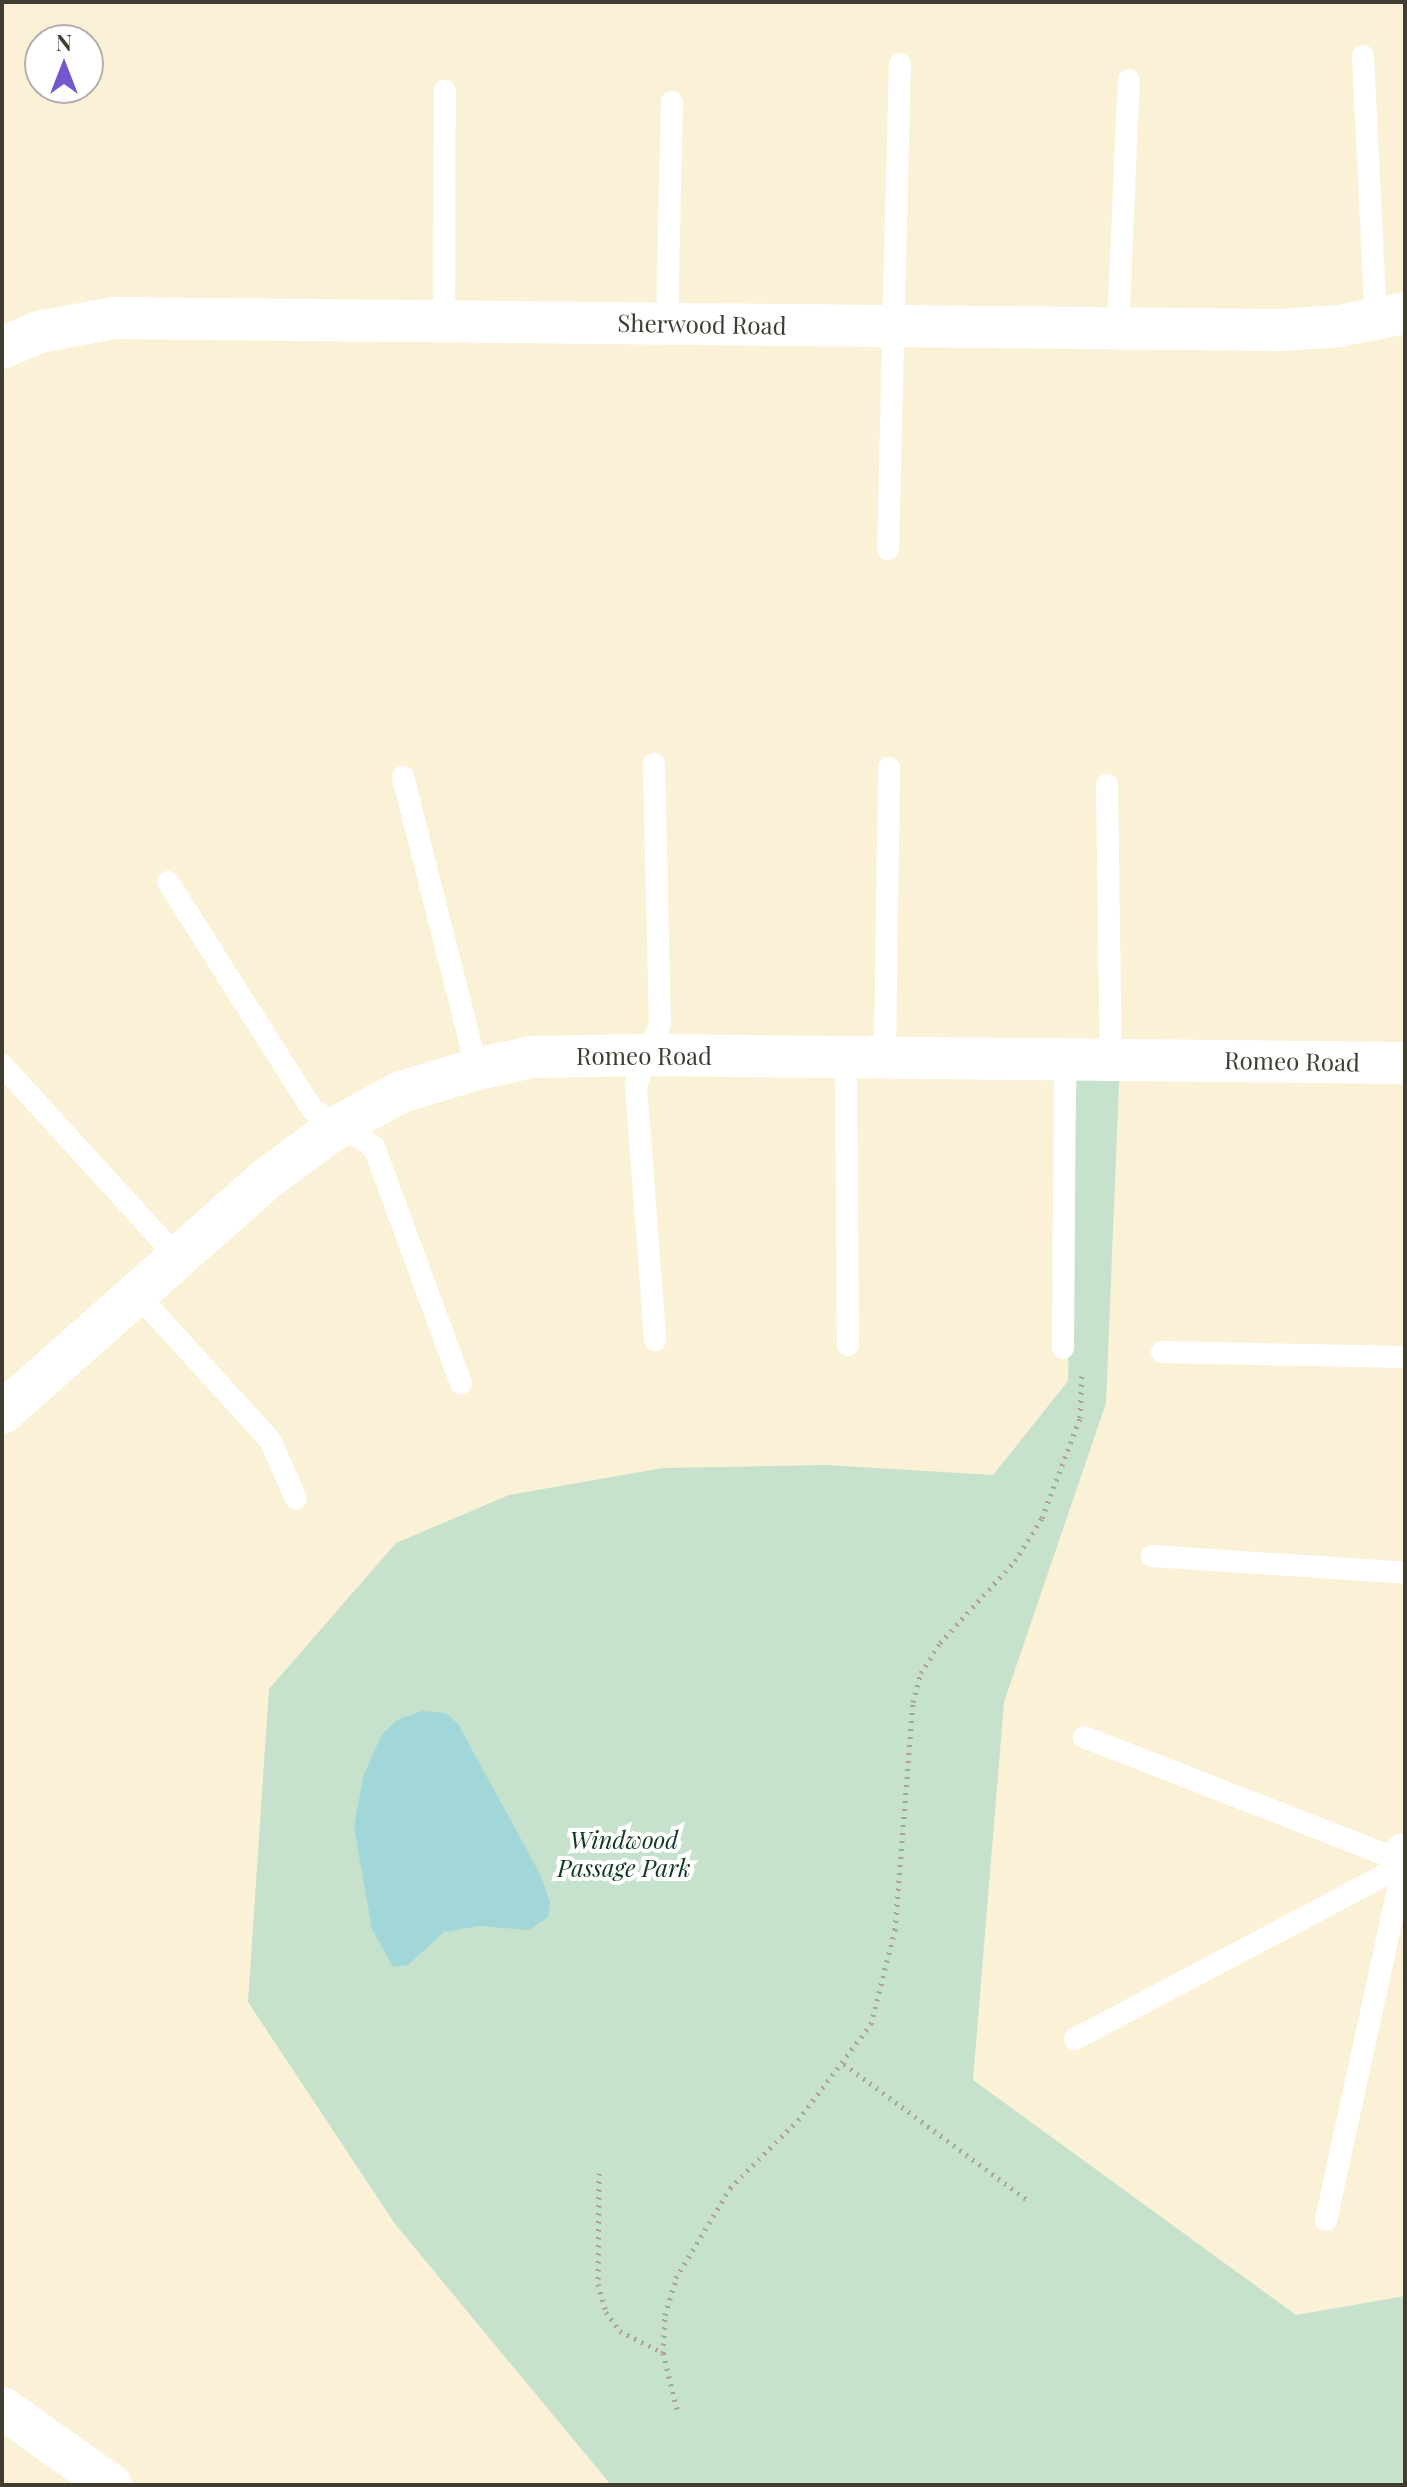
<!DOCTYPE html>
<style>
body{margin:0}
#map{position:relative;width:1407px;height:2487px;overflow:hidden;background:#fbf1d6;font-family:"Playfair Display",serif}
div>[style]{position:absolute}
[style*='--x']{left:calc(var(--x)*1px);top:calc(var(--y)*1px);width:calc(var(--w)*1px);rotate:calc(var(--a)*1deg)}
.green>*{inset:0;background:#c6e1cc}
.water>*{inset:0;background:#a1d7d8}
.path>*{height:5px;margin-top:-2.5px;transform-origin:0;background:repeating-linear-gradient(90deg,#aba490 0 2px,transparent 0 8px)}
.lane>*{height:22px;margin:-11px;padding:0 11px;transform-origin:11px;border-radius:11px;background:#fff}
.street>*{height:42px;margin:-21px;padding:0 21px;transform-origin:21px;border-radius:21px;background:#fff}
span{translate:-50% -50%;white-space:nowrap;text-align:center;line-height:1.15;-webkit-text-stroke:8px #fff;paint-order:stroke}
.street-label{font-size:24px;color:#403c31}
.park-label{font-size:24px;color:#0e391d;font-style:italic}
.frame{position:absolute;inset:0;border:4px solid #403c31;pointer-events:none}
.north{position:absolute;left:24px;top:24px;width:80px;height:80px;box-sizing:border-box;background:#fff;border:2px solid #b3b1ad;border-radius:50%;rotate:0deg;font-size:22px;font-weight:700;line-height:32px;text-align:center;color:#403c31}
.north::after{content:'';display:block;margin:auto;width:28px;height:36px;background:#7656cf;clip-path:polygon(50% 0,100% 100%,50% 72%,0 100%)}
</style>
<div id="map">
<div class="green">
<div style="clip-path:polygon(1077px 1058px,1120px 1059px,1106px 1403px,1004px 1702px,973px 2080px,1296px 2315px,1405px 2296px,1405px 2485px,611px 2485px,395px 2224px,248px 2002px,269px 1689px,396px 1543px,509px 1495px,663px 1468px,826px 1465px,993px 1475px,1068px 1381px)"></div>
</div>
<div class="water">
<div style="clip-path:polygon(422px 1711px,446px 1713px,458px 1724px,540px 1874px,550px 1902px,548px 1917px,529px 1930px,479px 1926px,444px 1932px,408px 1965px,393px 1967px,372px 1929px,354px 1827px,363px 1777px,382px 1734px,397px 1720px)"></div>
</div>
<div class="path">
<div style="--x:844;--y:2064;--w:227;--a:36.6"></div>
<div style="--x:599;--y:2173;--w:111;--a:90.5"></div>
<div style="--x:598;--y:2284;--w:29;--a:74"></div>
<div style="--x:606;--y:2312;--w:24;--a:54"></div>
<div style="--x:620;--y:2331;--w:48;--a:27.1"></div>
<div style="--x:677;--y:2409;--w:58;--a:-104"></div>
<div style="--x:663;--y:2353;--w:38;--a:-87"></div>
<div style="--x:665;--y:2315;--w:39;--a:-73"></div>
<div style="--x:676;--y:2278;--w:105;--a:-59"></div>
<div style="--x:730;--y:2188;--w:96;--a:-45"></div>
<div style="--x:798;--y:2120;--w:121;--a:-52.8"></div>
<div style="--x:871;--y:2024;--w:97;--a:-75.7"></div>
<div style="--x:895;--y:1930;--w:229;--a:-85.5"></div>
<div style="--x:913;--y:1702;--w:30;--a:-75"></div>
<div style="--x:921;--y:1673;--w:36;--a:-58"></div>
<div style="--x:940;--y:1643;--w:111;--a:-47.6"></div>
<div style="--x:1015;--y:1561;--w:51;--a:-57.9"></div>
<div style="--x:1042;--y:1518;--w:107;--a:-69.2"></div>
<div style="--x:1080;--y:1418;--w:47;--a:-87.6"></div>
</div>
<div class="lane">
<div style="--x:1363;--y:56;--w:263;--a:87.2"></div>
<div style="--x:444;--y:321;--w:230;--a:-89.8"></div>
<div style="--x:667;--y:323;--w:221;--a:-88.7"></div>
<div style="--x:1118;--y:328;--w:248;--a:-87.5"></div>
<div style="--x:888;--y:549;--w:485;--a:-88.6"></div>
<div style="--x:654;--y:764;--w:260;--a:88.7"></div>
<div style="--x:660;--y:1024;--w:66;--a:111.5"></div>
<div style="--x:636;--y:1085;--w:256;--a:85.7"></div>
<div style="--x:403;--y:777;--w:301;--a:75.8"></div>
<div style="--x:1107;--y:785;--w:273;--a:89.2"></div>
<div style="--x:168;--y:882;--w:269;--a:57.6"></div>
<div style="--x:312;--y:1109;--w:73;--a:31.5"></div>
<div style="--x:374;--y:1147;--w:252;--a:69.8"></div>
<div style="--x:846;--y:1057;--w:288;--a:89.6"></div>
<div style="--x:885;--y:1057;--w:289;--a:-89.2"></div>
<div style="--x:2;--y:1065;--w:261;--a:47.6"></div>
<div style="--x:137;--y:1294;--w:197;--a:47.7"></div>
<div style="--x:270;--y:1440;--w:64;--a:66.2"></div>
<div style="--x:1063;--y:1348;--w:291;--a:-89.6"></div>
<div style="--x:1162;--y:1352;--w:243;--a:1.2"></div>
<div style="--x:1152;--y:1556;--w:254;--a:3.8"></div>
<div style="--x:1084;--y:1737;--w:344;--a:21.3"></div>
<div style="--x:1075;--y:2039;--w:374;--a:-27.9"></div>
<div style="--x:1326;--y:2220;--w:365;--a:-77.7"></div>
</div>
<div class="street">
<div style="--x:2;--y:348;--w:40;--a:-23.4"></div>
<div style="--x:39;--y:332;--w:76;--a:-10.6"></div>
<div style="--x:114;--y:318;--w:1168;--a:0.59"></div>
<div style="--x:1282;--y:330;--w:57;--a:-4"></div>
<div style="--x:1339;--y:326;--w:67;--a:-11.1"></div>
<div style="--x:2;--y:1413;--w:356;--a:-41.5"></div>
<div style="--x:269;--y:1177;--w:84;--a:-36.3"></div>
<div style="--x:337;--y:1127;--w:73;--a:-28.7"></div>
<div style="--x:401;--y:1092;--w:79;--a:-16.8"></div>
<div style="--x:477;--y:1069;--w:56;--a:-12.3"></div>
<div style="--x:532;--y:1057;--w:114;--a:-1"></div>
<div style="--x:646;--y:1055;--w:759;--a:0.6"></div>
<div style="--x:1404;--y:1863;--w:9;--a:-84"></div>
<div style="--x:2;--y:2408;--w:133;--a:35.2"></div>
</div>
<div class="street-label">
<span style="left:702px;top:324px;rotate:1deg">Sherwood Road</span>
<span style="left:644px;top:1056px">Romeo Road</span>
<span style="left:1292px;top:1061px;rotate:1deg">Romeo Road</span>
</div>
<div class="park-label">
<span style="left:624px;top:1854px">Windwood<br>Passage Park</span>
</div>
<div class="frame"></div>
<div class="north">N</div>
</div>
